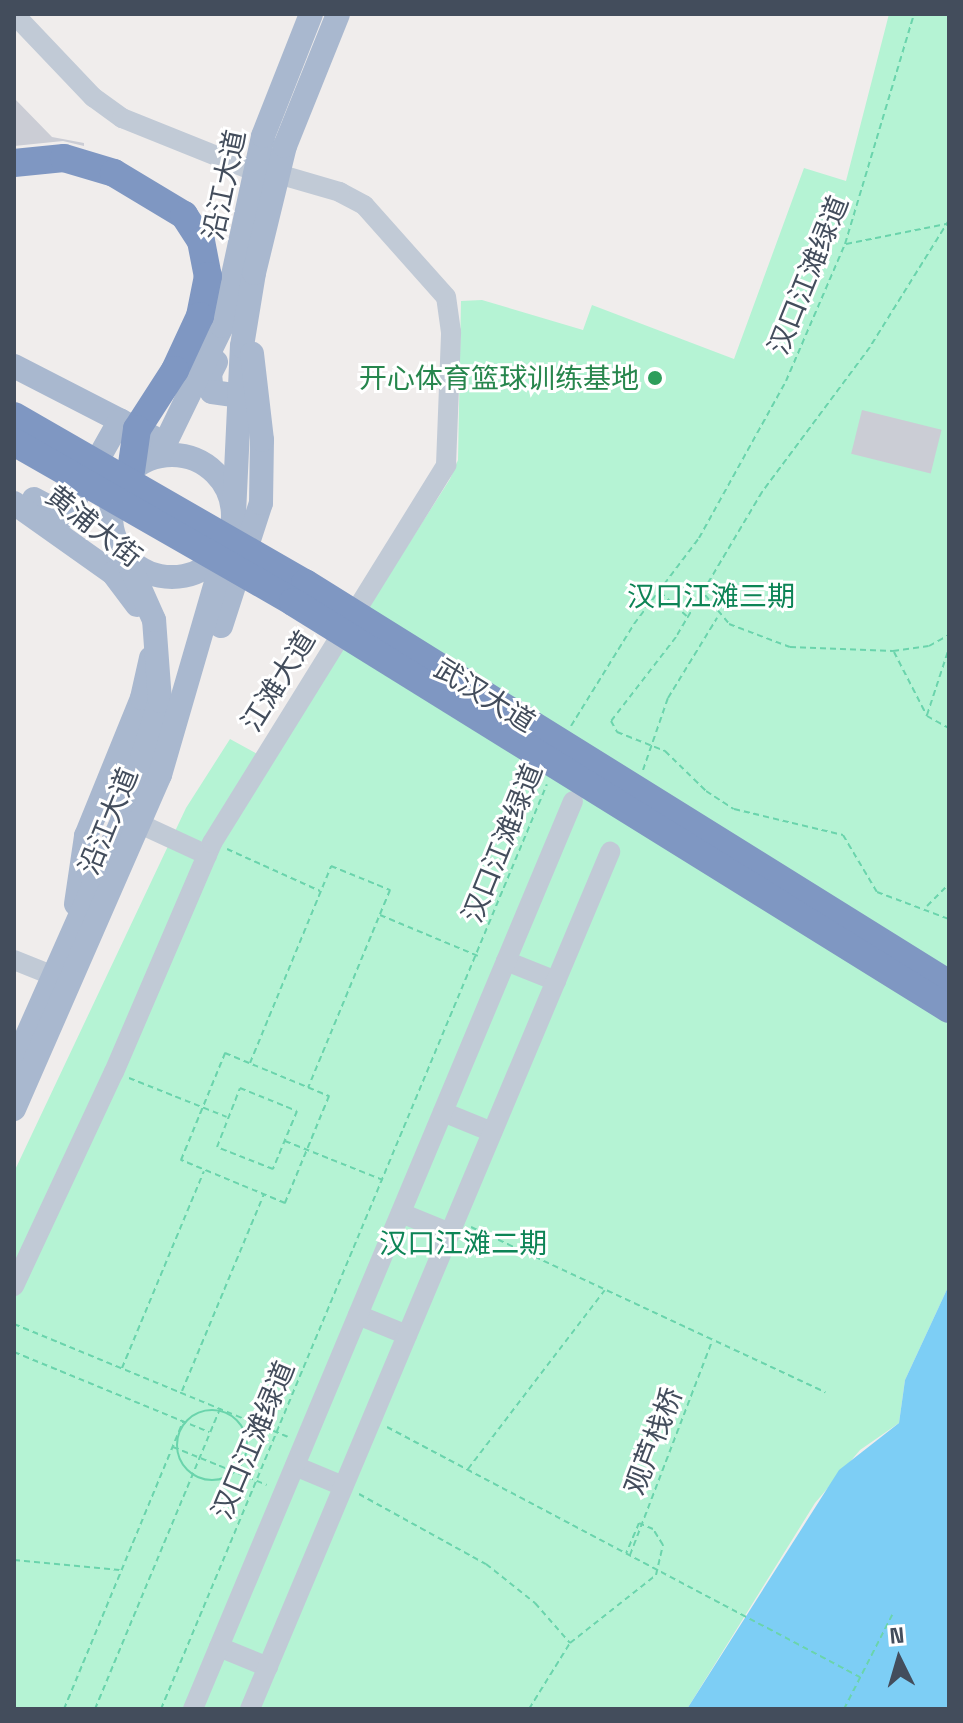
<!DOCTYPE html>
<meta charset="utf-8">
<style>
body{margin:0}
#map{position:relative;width:963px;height:1723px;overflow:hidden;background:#f0edec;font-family:"Space Grotesk","Noto Sans SC",sans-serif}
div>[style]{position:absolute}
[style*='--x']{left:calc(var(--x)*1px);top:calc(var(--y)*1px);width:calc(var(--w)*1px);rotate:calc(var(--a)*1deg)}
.green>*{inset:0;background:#b5f3d4}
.water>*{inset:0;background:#7dcef5}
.building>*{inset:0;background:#cbcdd5;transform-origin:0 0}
.path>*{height:2px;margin-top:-1px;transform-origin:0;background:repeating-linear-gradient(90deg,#6ad4ac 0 6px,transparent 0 10px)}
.path>.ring{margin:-1px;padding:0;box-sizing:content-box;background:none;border:2px solid #6ad4ac;border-radius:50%}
.minor>*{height:20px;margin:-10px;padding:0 10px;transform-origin:10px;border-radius:10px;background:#c1cad6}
.major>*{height:24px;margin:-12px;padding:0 12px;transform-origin:12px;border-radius:12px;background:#a9b8cf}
.major>.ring{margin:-12px;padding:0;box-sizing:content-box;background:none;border:24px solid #a9b8cf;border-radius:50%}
.highway>*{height:28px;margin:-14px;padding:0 14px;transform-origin:14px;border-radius:14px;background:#7f97c2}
.dots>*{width:22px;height:22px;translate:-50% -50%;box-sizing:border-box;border:4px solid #fff;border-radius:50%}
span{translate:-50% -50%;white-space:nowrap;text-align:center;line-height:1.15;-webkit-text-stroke:6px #fff;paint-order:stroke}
.street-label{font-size:28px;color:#434d5c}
.leisure-label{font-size:28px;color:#27864d}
.right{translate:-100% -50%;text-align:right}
.park-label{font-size:28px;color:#0d8456}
.frame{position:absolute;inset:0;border:16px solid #434d5c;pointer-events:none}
.north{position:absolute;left:859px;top:1619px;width:80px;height:80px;-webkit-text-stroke:6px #fff;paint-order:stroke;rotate:355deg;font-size:22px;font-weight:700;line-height:32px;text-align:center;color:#434d5c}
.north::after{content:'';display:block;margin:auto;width:28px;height:36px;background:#434d5c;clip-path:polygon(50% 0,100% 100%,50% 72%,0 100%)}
</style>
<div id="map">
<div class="green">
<div style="clip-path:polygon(889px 14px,949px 14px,949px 1285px,905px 1380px,899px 1423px,860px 1450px,815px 1503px,687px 1709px,14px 1709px,14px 1172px,186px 808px,230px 739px,270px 761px,450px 479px,458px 460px,461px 301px,482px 300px,583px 330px,592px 305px,734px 359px,804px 168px,846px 181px)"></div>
</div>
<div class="water">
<div style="clip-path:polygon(949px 1285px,949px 1709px,687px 1709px,839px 1470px,899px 1423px,905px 1380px)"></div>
</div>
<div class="building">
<div style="clip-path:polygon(14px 98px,52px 137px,84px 143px,84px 146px,63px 141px,14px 146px)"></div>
<div style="left:862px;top:410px;width:82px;height:45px;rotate:14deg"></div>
</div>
<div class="path">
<div style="--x:949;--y:220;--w:150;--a:121.9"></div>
<div style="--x:870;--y:347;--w:181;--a:126.7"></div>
<div style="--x:762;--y:492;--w:169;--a:120.7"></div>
<div style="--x:676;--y:637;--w:106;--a:127.7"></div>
<div style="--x:611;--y:721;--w:13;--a:61"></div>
<div style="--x:617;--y:732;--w:52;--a:21.6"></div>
<div style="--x:665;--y:751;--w:57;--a:44.3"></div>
<div style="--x:706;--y:791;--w:33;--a:33"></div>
<div style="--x:734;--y:809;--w:112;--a:13.4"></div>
<div style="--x:843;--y:835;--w:66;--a:59.2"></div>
<div style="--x:877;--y:892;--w:77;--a:20.6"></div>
<div style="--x:846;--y:244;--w:102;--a:-11.3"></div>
<div style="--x:660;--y:592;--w:38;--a:42"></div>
<div style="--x:705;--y:595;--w:38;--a:50"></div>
<div style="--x:729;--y:624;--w:65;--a:20.7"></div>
<div style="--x:790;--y:647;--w:103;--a:2.2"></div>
<div style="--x:893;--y:651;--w:36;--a:-8"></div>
<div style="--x:929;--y:646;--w:23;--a:-29"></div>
<div style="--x:894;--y:652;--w:72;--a:62.7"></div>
<div style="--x:927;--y:716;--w:25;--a:29"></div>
<div style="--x:927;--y:715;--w:71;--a:-71.8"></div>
<div style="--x:571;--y:726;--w:120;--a:-58.3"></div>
<div style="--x:634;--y:624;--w:108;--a:-52.9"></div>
<div style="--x:699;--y:538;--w:179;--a:-61"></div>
<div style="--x:786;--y:381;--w:149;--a:-66.7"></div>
<div style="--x:845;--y:244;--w:240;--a:-73.3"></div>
<div style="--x:643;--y:770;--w:76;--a:-70.9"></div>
<div style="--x:668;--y:698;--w:94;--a:-58.5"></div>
<div style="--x:227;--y:849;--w:102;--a:24.3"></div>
<div style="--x:927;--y:906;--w:31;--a:-45"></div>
<div style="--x:380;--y:915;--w:106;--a:22.7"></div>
<div style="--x:225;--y:1053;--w:113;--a:22.5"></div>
<div style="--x:329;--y:1096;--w:116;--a:112.4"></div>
<div style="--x:285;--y:1203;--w:113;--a:-157.5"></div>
<div style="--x:181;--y:1160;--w:116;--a:-67.6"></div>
<div style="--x:250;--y:1063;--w:213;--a:-67.6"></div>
<div style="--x:331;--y:866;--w:64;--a:22.1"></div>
<div style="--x:390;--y:890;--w:214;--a:112.5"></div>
<div style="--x:129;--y:1078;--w:105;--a:21.7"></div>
<div style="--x:240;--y:1088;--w:61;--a:22"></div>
<div style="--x:297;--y:1111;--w:63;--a:112.5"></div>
<div style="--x:273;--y:1169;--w:60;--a:-158.6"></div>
<div style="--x:217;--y:1147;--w:63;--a:-68.7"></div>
<div style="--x:285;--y:1141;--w:105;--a:21.7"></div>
<div style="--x:471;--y:1227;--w:391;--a:25"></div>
<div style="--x:14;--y:1324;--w:296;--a:22.4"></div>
<div style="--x:14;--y:1352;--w:211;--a:22.3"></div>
<div style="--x:122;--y:1368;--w:213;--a:-67.4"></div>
<div style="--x:182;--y:1391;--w:213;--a:-67.4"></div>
<div class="ring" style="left:177px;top:1410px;width:68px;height:68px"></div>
<div style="--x:387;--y:1427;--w:535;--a:27.86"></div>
<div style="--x:173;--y:1447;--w:101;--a:22"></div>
<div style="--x:468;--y:1469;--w:225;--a:-52.6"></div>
<div style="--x:359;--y:1494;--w:145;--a:28.9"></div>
<div style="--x:486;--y:1564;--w:63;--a:38.5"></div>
<div style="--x:535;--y:1603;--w:53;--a:48.8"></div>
<div style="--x:630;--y:1555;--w:229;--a:-69"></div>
<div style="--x:14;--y:1560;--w:106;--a:5.4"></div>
<div style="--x:64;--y:1709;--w:312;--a:-67.5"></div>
<div style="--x:95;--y:1709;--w:326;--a:-67.4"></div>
<div style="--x:161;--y:1709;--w:1002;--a:-67.35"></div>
<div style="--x:529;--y:1709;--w:78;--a:-58.2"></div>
<div style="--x:570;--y:1643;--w:110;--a:-38.3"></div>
<div style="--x:656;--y:1575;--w:31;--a:-77"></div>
<div style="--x:663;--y:1545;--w:19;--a:-122"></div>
<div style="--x:653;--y:1529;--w:15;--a:-157"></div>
<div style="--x:639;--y:1523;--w:33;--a:113"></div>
<div style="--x:844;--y:1709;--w:106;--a:-62.9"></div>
</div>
<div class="minor">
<div style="--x:14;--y:14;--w:115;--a:46.4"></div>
<div style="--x:93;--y:97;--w:36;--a:36"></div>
<div style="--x:122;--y:118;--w:142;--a:21.9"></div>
<div style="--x:140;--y:824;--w:74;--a:24.8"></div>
<div style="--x:14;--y:960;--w:43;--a:21.8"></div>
<div style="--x:506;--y:961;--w:54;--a:21.8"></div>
<div style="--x:443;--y:1112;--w:53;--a:22.2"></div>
<div style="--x:401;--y:1213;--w:53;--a:22.2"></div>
<div style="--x:14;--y:1286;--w:236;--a:-65"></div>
<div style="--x:114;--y:1072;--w:249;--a:-66.8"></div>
<div style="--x:212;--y:843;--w:445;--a:-58.2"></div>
<div style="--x:446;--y:465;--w:133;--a:-87.8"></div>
<div style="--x:451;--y:332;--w:35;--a:-98"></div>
<div style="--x:446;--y:297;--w:123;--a:-131.7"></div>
<div style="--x:364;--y:205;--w:27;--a:-152"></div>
<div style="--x:340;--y:192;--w:65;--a:-163.8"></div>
<div style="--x:358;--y:1315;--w:53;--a:22.2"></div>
<div style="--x:295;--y:1466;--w:52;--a:22.6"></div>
<div style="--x:219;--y:1647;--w:53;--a:22.2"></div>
<div style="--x:193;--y:1709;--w:984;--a:-67.29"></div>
<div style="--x:250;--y:1709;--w:930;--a:-67.21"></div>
</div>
<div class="major">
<div style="--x:216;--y:362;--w:13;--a:117"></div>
<div style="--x:210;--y:374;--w:18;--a:84"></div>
<div style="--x:212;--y:392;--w:27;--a:8"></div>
<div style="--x:14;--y:366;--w:157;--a:27.2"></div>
<div class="ring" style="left:111px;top:455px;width:98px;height:98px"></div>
<div style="--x:159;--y:456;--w:144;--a:-64.1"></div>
<div style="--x:222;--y:326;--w:194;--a:-77.8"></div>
<div style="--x:263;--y:136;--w:131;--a:-68.5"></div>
<div style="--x:34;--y:499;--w:36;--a:28"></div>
<div style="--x:66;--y:516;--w:110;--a:-60.6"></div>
<div style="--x:14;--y:503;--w:121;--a:35.3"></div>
<div style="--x:113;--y:573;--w:40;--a:53"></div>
<div style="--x:234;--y:514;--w:168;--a:-87.3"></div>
<div style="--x:242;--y:346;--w:74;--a:-80.7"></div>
<div style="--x:254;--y:273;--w:131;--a:-76.3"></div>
<div style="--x:285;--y:146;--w:142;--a:-68.1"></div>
<div style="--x:221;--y:626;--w:129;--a:-72"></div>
<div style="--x:261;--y:503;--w:63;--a:-89.1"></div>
<div style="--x:262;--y:440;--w:87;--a:-96.6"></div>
<div style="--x:76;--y:904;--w:69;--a:-81.6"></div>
<div style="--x:86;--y:836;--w:149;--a:-67.9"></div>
<div style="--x:142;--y:698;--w:41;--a:-77.3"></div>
<div style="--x:14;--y:1065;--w:267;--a:-66.1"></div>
<div style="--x:122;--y:821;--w:126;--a:-72.4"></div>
<div style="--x:160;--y:701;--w:81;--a:-94.2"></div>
<div style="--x:154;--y:620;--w:69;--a:-114"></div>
<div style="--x:14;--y:1109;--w:365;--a:-66.4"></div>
<div style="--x:160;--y:775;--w:240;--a:-73.8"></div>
</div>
<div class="highway">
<div style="--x:14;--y:163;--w:50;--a:-5.7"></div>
<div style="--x:64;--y:158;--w:52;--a:16.7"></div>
<div style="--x:114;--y:173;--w:82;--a:31"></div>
<div style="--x:184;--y:215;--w:31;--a:57"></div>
<div style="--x:201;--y:241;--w:36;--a:79"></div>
<div style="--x:208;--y:276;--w:41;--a:101.3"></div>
<div style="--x:200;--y:316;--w:60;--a:114.8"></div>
<div style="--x:175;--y:370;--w:70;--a:122.8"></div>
<div style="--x:137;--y:429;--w:42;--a:98.1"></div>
<div style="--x:14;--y:416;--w:336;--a:29.9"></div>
<div style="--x:305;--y:583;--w:759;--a:31.91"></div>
<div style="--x:14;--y:442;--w:322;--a:29.8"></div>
<div style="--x:293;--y:602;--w:772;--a:31.82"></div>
</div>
<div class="dots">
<div style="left:655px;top:378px;background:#2e9e5b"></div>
</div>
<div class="street-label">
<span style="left:224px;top:185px;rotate:-78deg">沿江大道</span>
<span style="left:808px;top:275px;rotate:-68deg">汉口江滩绿道</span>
<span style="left:94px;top:526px;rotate:38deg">黄浦大街</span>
<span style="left:278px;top:681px;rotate:-58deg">江滩大道</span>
<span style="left:485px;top:695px;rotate:32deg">武汉大道</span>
<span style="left:108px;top:821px;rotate:-68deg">沿江大道</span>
<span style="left:502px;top:843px;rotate:-68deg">汉口江滩绿道</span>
<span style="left:253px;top:1440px;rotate:-67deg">汉口江滩绿道</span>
<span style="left:653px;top:1441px;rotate:-69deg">观芦栈桥</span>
</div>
<div class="leisure-label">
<span class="right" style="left:639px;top:378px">开心体育篮球训练基地</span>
</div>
<div class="park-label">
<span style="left:711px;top:596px">汉口江滩三期</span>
<span style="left:463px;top:1243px">汉口江滩二期</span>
</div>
<div class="frame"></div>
<div class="north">N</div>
</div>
